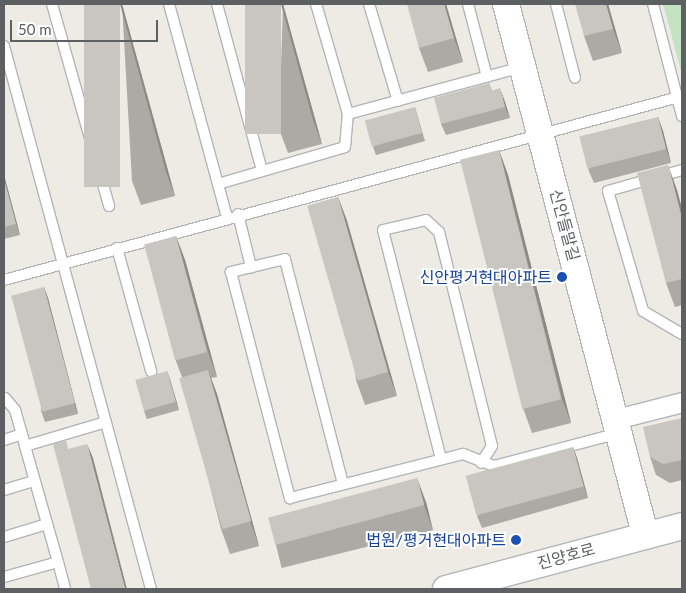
<!DOCTYPE html>
<meta charset="utf-8">
<style>
body{margin:0}
#map{position:relative;width:686px;height:593px;overflow:hidden;background:#edebe4;font-family:Lato,"Noto Sans KR",sans-serif}
div>[style]{position:absolute}
[style*='--x']{left:calc(var(--x)*1px);top:calc(var(--y)*1px);width:calc(var(--w)*1px);rotate:calc(var(--a)*1deg)}
.green>*{inset:0;background:#c4e3c2}
.roads{filter:drop-shadow(1px 0 #b1b5b8) drop-shadow(-1px 0 #b1b5b8) drop-shadow(0 1px #b1b5b8) drop-shadow(0 -1px #b1b5b8)}
.lane>*{height:10px;margin:-5px;padding:0 5px;transform-origin:5px;border-radius:5px;background:#fff}
.street>*{height:19px;margin:-9.5px;padding:0 9.5px;transform-origin:9.5px;border-radius:9.5px;background:#fff}
.secondary>*{height:26px;margin:-13px;padding:0 13px;transform-origin:13px;border-radius:13px;background:#fff}
.wall>*{inset:0;background:#ada9a5;transform-origin:0 0}
.shaded-wall>*{inset:0;background:#8d8a86}
.building>*{inset:0;background:#c9c5c0;transform-origin:0 0}
.dots>*{width:14px;height:14px;translate:-50% -50%;box-sizing:border-box;border:2px solid #fff;border-radius:50%}
span{translate:-50% -50%;white-space:nowrap;text-align:center;line-height:1.15;-webkit-text-stroke:4px #fff;paint-order:stroke}
.street-label{font-size:16px;color:#5c6063}
.transit-label{font-size:16px;color:#164399}
.right{translate:-100% -50%;text-align:right}
.frame{position:absolute;inset:0;border:5px solid #5c6063;pointer-events:none}
.scale{position:absolute;left:10px;top:20px;width:148px;height:22px;box-sizing:border-box;border:2px solid #5c6063;border-top:0;padding-left:6px;font-size:15px;line-height:18px;white-space:nowrap;color:#5c6063;-webkit-text-stroke:4px #fff;paint-order:stroke}
</style>
<div id="map">
<div class="green">
<div style="clip-path:polygon(663px 4px,682px 4px,682px 75px)"></div>
</div>
<div class="roads">
<div class="lane">
<div style="--x:52;--y:4;--w:210;--a:74.2"></div>
<div style="--x:169;--y:4;--w:221;--a:74.8"></div>
<div style="--x:217;--y:4;--w:173;--a:74.9"></div>
<div style="--x:369;--y:4;--w:101;--a:73.4"></div>
<div style="--x:468;--y:4;--w:75;--a:75.4"></div>
<div style="--x:556;--y:4;--w:76;--a:75.6"></div>
<div style="--x:653;--y:4;--w:116;--a:75.5"></div>
<div style="--x:4;--y:46;--w:563;--a:74.85"></div>
<div style="--x:348;--y:114;--w:180;--a:-15.1"></div>
<div style="--x:682;--y:170;--w:77;--a:164.2"></div>
<div style="--x:608;--y:191;--w:125;--a:73.7"></div>
<div style="--x:643;--y:311;--w:45;--a:30.5"></div>
<div style="--x:218;--y:184;--w:132;--a:-16.2"></div>
<div style="--x:345;--y:147;--w:33;--a:-85"></div>
<div style="--x:348;--y:114;--w:115;--a:-106.2"></div>
<div style="--x:238;--y:214;--w:55;--a:76.2"></div>
<div style="--x:117;--y:248;--w:128;--a:74.5"></div>
<div style="--x:4;--y:280;--w:703;--a:-15.18"></div>
<div style="--x:5;--y:398;--w:16;--a:50"></div>
<div style="--x:15;--y:410;--w:37;--a:74"></div>
<div style="--x:4;--y:440;--w:19;--a:-18"></div>
<div style="--x:441;--y:459;--w:236;--a:-104.2"></div>
<div style="--x:383;--y:230;--w:44;--a:-13.1"></div>
<div style="--x:426;--y:220;--w:18;--a:43"></div>
<div style="--x:439;--y:232;--w:220;--a:76.1"></div>
<div style="--x:492;--y:446;--w:20;--a:123"></div>
<div style="--x:343;--y:484;--w:232;--a:-104.5"></div>
<div style="--x:285;--y:259;--w:56;--a:166.5"></div>
<div style="--x:231;--y:272;--w:234;--a:75.4"></div>
<div style="--x:290;--y:498;--w:179;--a:-14.3"></div>
<div style="--x:463;--y:454;--w:33;--a:21"></div>
<div style="--x:494;--y:466;--w:129;--a:-14.8"></div>
<div style="--x:4;--y:490;--w:31;--a:-17"></div>
<div style="--x:4;--y:537;--w:45;--a:-16.8"></div>
<div style="--x:58;--y:562;--w:28;--a:75"></div>
<div style="--x:4;--y:577;--w:56;--a:-15.5"></div>
<div style="--x:58;--y:562;--w:121;--a:-105.9"></div>
<div style="--x:25;--y:446;--w:84;--a:-16.5"></div>
</div>
<div class="street">
<div style="--x:616;--y:419;--w:68;--a:-14.4"></div>
</div>
<div class="secondary">
<div style="--x:506;--y:4;--w:548;--a:75.3"></div>
<div style="--x:446;--y:589;--w:244;--a:-14.9"></div>
</div>
</div>
<div class="wall">
<div style="clip-path:polygon(122px 4px,175px 196px,141px 205px,132px 181px)"></div>
<div style="clip-path:polygon(283px 4px,322px 144px,288px 153px,279px 129px)"></div>
<div style="clip-path:polygon(446px 4px,463px 62px,428px 72px,419px 48px)"></div>
<div style="clip-path:polygon(608px 4px,622px 53px,593px 61px,584px 36px)"></div>
<div style="clip-path:polygon(489px 83px,492px 91px,504px 99px,510px 118px,446px 135px,441px 124px)"></div>
<div style="clip-path:polygon(415px 107px,425px 141px,376px 155px,373px 147px)"></div>
<div style="clip-path:polygon(658px 117px,663px 131px,671px 163px,594px 183px,588px 169px)"></div>
<div style="clip-path:polygon(499px 150px,508px 175px,571px 423px,532px 433px,523px 408px)"></div>
<div style="clip-path:polygon(4px 175px,20px 235px,4px 239px)"></div>
<div style="clip-path:polygon(677px 190px,682px 209px,682px 305px,675px 307px,666px 283px)"></div>
<div style="clip-path:polygon(338px 197px,347px 221px,397px 396px,365px 405px,356px 380px)"></div>
<div style="clip-path:polygon(176px 236px,185px 260px,217px 377px,211px 378px,217px 394px,259px 546px,230px 554px,221px 529px,182px 377px,176px 361px)"></div>
<div style="clip-path:polygon(44px 287px,48px 298px,78px 414px,45px 422px,41px 411px)"></div>
<div style="clip-path:polygon(167px 371px,179px 410px,147px 419px,144px 411px)"></div>
<div style="clip-path:polygon(682px 418px,682px 480px,670px 483px,656px 475px,650px 457px)"></div>
<div style="clip-path:polygon(573px 447px,577px 458px,588px 498px,482px 528px,477px 516px)"></div>
<div style="left:426px;top:502px;width:29px;height:156px;rotate:76deg"></div>
</div>
<div class="shaded-wall">
<div style="clip-path:polygon(120px 4px,122px 4px,175px 196px,166px 172px)"></div>
<div style="clip-path:polygon(281px 4px,283px 4px,322px 144px,313px 120px)"></div>
<div style="clip-path:polygon(444px 4px,446px 4px,463px 62px,454px 38px)"></div>
<div style="clip-path:polygon(606px 4px,608px 4px,622px 53px,613px 29px)"></div>
<div style="clip-path:polygon(500px 88px,504px 99px,510px 118px,505px 107px)"></div>
<div style="clip-path:polygon(658px 117px,663px 131px,671px 163px,666px 149px)"></div>
<div style="clip-path:polygon(499px 150px,508px 175px,571px 423px,562px 399px)"></div>
<div style="clip-path:polygon(668px 165px,677px 190px,682px 209px,682px 218px)"></div>
<div style="clip-path:polygon(4px 175px,20px 235px,16px 224px,4px 179px)"></div>
<div style="clip-path:polygon(338px 197px,347px 221px,397px 396px,388px 372px)"></div>
<div style="clip-path:polygon(176px 236px,185px 260px,217px 377px,208px 352px)"></div>
<div style="clip-path:polygon(44px 287px,48px 298px,78px 414px,74px 403px)"></div>
<div style="clip-path:polygon(208px 370px,217px 394px,259px 546px,250px 521px)"></div>
<div style="clip-path:polygon(167px 371px,170px 379px,179px 410px,176px 402px)"></div>
<div style="clip-path:polygon(87px 444px,93px 458px,127px 589px,125px 589px)"></div>
<div style="clip-path:polygon(573px 447px,577px 458px,588px 498px,584px 487px)"></div>
<div style="clip-path:polygon(417px 478px,426px 502px,433px 530px,424px 505px)"></div>
</div>
<div class="building">
<div style="left:84px;top:4px;width:36px;height:183px"></div>
<div style="left:245px;top:4px;width:36px;height:130px"></div>
<div style="clip-path:polygon(407px 4px,444px 4px,454px 38px,419px 48px)"></div>
<div style="clip-path:polygon(575px 4px,606px 4px,613px 29px,584px 36px)"></div>
<div style="clip-path:polygon(489px 83px,491px 91px,500px 88px,505px 107px,441px 124px,434px 98px)"></div>
<div style="left:415px;top:107px;width:27px;height:52px;rotate:75deg"></div>
<div style="left:658px;top:117px;width:33px;height:81px;rotate:76deg"></div>
<div style="left:499px;top:150px;width:257px;height:40px;rotate:76deg"></div>
<div style="clip-path:polygon(668px 165px,682px 218px,682px 279px,666px 283px,637px 173px)"></div>
<div style="clip-path:polygon(4px 179px,16px 224px,4px 227px)"></div>
<div style="left:338px;top:197px;width:182px;height:32px;rotate:74deg"></div>
<div style="left:176px;top:236px;width:120px;height:33px;rotate:75deg"></div>
<div style="left:44px;top:287px;width:120px;height:34px;rotate:75deg"></div>
<div style="left:208px;top:370px;width:157px;height:30px;rotate:74deg"></div>
<div style="left:167px;top:371px;width:32px;height:33px;rotate:74deg"></div>
<div style="clip-path:polygon(682px 418px,682px 460px,663px 464px,650px 457px,643px 427px)"></div>
<div style="clip-path:polygon(66px 440px,68px 449px,87px 444px,125px 589px,91px 589px,53px 444px)"></div>
<div style="left:573px;top:447px;width:41px;height:111px;rotate:75deg"></div>
<div style="left:417px;top:478px;width:28px;height:154px;rotate:75deg"></div>
</div>
<div class="dots">
<div style="left:562px;top:277px;background:#1a4fb4"></div>
<div style="left:516px;top:540px;background:#1a4fb4"></div>
</div>
<div class="street-label">
<span style="left:565px;top:225px;rotate:75deg">신안들말길</span>
<span style="left:566px;top:556px;rotate:-15deg">진양호로</span>
</div>
<div class="transit-label">
<span class="right" style="left:552px;top:277px">신안평거현대아파트</span>
<span class="right" style="left:506px;top:540px">법원/평거현대아파트</span>
</div>
<div class="frame"></div>
<div class="scale">50 m</div>
</div>
